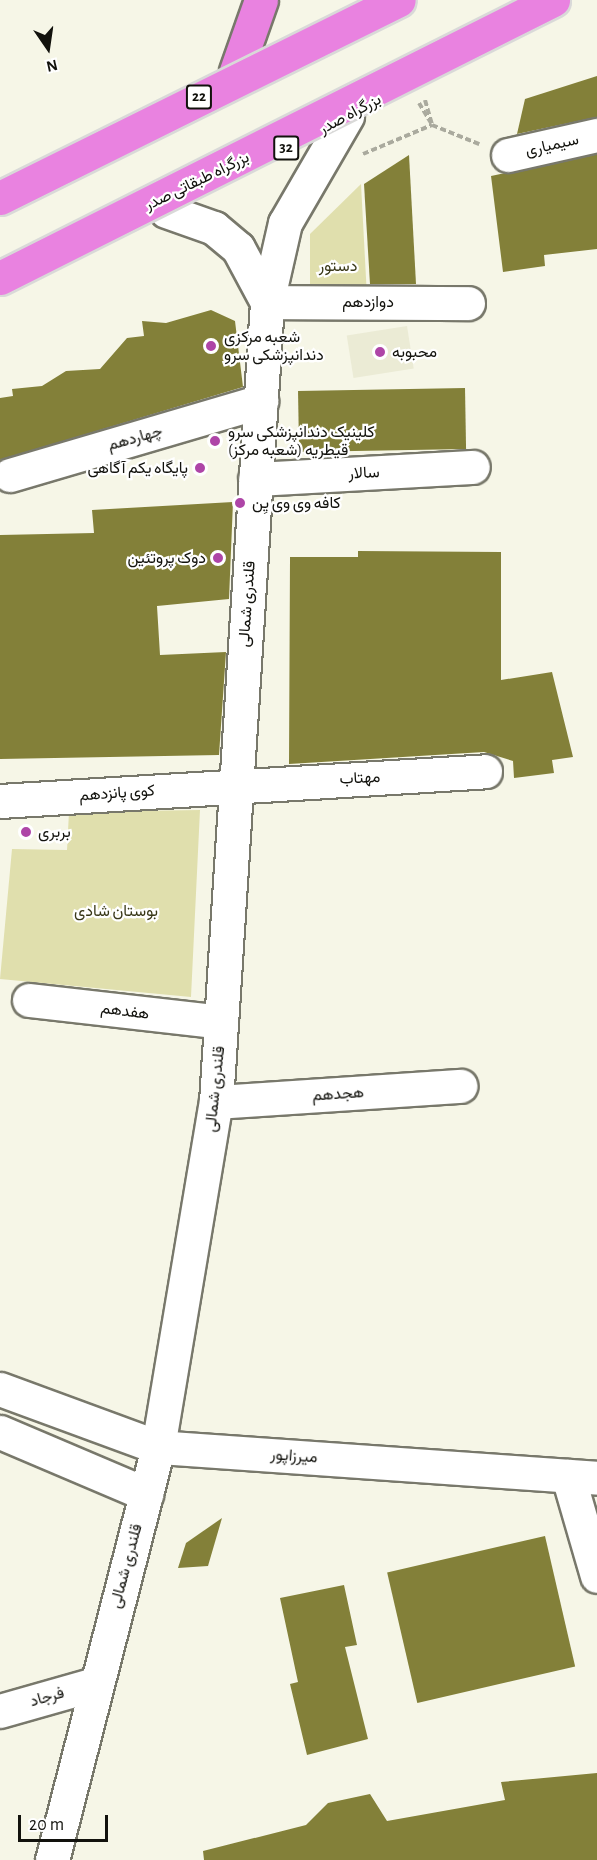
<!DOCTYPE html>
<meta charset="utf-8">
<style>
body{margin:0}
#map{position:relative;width:597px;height:1860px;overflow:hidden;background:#f6f6e7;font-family:"Alegreya Sans",Vazirmatn,sans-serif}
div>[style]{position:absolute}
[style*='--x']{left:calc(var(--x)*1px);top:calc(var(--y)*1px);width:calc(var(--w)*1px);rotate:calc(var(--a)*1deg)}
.built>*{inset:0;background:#ebebd5;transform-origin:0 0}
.green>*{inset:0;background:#e0dfad}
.building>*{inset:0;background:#838039;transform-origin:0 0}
.path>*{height:4px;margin-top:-2px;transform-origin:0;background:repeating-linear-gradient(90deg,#aaaa9e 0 6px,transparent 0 9px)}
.roads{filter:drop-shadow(2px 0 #78786b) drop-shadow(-2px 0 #78786b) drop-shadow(0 2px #78786b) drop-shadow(0 -2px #78786b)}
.minor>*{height:33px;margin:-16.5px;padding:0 16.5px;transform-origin:16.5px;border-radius:16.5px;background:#fff}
.highway>*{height:33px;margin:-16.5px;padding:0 16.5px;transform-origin:16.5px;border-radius:16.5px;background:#e982e0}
.path-bridge>*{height:4px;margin-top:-2px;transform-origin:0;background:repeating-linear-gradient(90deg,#aaaa9e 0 6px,transparent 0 9px)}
.bridges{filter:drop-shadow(2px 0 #d9d9d8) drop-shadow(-2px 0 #d9d9d8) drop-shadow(0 2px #d9d9d8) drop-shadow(0 -2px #d9d9d8)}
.highway-bridge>*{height:33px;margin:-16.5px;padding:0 16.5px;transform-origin:16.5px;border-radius:16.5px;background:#e982e0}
.dots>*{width:16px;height:16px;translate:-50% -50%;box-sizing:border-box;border:3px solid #fff;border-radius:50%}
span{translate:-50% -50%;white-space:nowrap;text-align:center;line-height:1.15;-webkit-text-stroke:4.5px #fff;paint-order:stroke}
.shield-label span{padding:2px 4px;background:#fff;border:2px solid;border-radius:4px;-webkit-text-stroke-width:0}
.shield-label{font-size:15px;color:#12120d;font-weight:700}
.street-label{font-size:16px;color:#12120d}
.park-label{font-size:16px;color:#393818}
.poi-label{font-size:16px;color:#12120d}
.left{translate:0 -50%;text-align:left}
.right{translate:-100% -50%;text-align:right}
.north{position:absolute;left:18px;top:18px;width:60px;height:60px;-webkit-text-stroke:4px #fff;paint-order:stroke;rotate:167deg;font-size:16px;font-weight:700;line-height:24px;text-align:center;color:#12120d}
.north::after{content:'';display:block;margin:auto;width:21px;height:27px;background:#12120d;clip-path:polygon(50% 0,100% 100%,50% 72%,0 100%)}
.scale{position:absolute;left:18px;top:1815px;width:90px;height:27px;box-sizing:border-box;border:3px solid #12120d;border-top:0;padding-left:8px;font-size:18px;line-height:21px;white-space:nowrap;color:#12120d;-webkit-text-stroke:4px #fff;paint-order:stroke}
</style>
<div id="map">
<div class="built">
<div style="left:407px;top:326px;width:43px;height:61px;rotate:81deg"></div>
</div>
<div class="green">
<div style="clip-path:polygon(361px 184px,367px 297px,310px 298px,310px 234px)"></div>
<div style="clip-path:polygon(200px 810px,191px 997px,0 979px,12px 849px,67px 850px,69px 812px)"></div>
</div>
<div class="building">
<div style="clip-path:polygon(597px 76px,597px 117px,517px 134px,525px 99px)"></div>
<div style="clip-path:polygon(597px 154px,597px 249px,544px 255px,545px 266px,503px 272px,491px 176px)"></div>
<div style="clip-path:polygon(409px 155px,416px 284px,370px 284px,364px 184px)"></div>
<div style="clip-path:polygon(211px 310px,235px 321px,243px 387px,0 460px,0 398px,13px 396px,12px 389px,42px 386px,66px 371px,100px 369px,127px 338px,144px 336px,142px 321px,166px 323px)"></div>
<div style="left:465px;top:388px;width:61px;height:167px;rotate:89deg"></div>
<div style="clip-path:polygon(233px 502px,229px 599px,157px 606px,160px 655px,226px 652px,219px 755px,0 759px,0 535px,94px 533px,92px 510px)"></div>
<div style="clip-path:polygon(358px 551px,501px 552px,501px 680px,552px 672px,573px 757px,552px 760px,554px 773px,514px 778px,513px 761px,484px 752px,289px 764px,290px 557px,358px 557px)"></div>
<div style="clip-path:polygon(222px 1518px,208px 1566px,178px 1568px,186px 1543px)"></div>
<div style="left:545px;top:1536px;width:134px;height:162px;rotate:77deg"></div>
<div style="clip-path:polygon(344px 1585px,357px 1645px,345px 1647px,368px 1739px,307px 1755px,290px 1684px,298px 1682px,280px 1598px)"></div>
<div style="clip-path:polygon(597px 1773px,597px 1860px,204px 1860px,203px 1851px,306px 1825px,328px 1803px,370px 1794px,387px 1821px,505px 1800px,501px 1782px)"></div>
</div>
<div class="path">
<div style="--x:419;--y:103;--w:26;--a:59"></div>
<div style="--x:432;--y:125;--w:51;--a:22"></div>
<div style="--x:363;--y:154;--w:75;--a:-22.8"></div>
</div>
<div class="roads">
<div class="minor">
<div style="--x:508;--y:155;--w:91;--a:-12.7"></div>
<div style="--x:166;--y:211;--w:51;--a:19.5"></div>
<div style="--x:214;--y:228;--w:31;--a:40"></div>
<div style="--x:238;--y:248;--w:61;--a:61.8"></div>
<div style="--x:267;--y:302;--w:201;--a:0.3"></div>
<div style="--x:10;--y:475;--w:262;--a:-16.4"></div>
<div style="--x:255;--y:479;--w:218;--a:-3.2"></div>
<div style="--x:0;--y:801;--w:486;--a:-3.5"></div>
<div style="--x:29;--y:1000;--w:193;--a:6.5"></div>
<div style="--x:216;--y:1102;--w:245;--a:-3.8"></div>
<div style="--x:0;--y:1389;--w:168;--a:20.2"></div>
<div style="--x:158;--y:1447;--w:440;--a:4"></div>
<div style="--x:0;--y:1432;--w:159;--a:23"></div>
<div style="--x:568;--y:1476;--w:104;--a:73.8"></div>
<div style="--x:0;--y:1711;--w:99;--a:-15.9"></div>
<div style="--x:52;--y:1860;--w:426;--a:-75.6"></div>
<div style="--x:158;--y:1447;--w:350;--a:-80.5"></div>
<div style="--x:216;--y:1102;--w:802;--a:-86.35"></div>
<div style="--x:267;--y:302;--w:81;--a:-77.2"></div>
<div style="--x:285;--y:223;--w:124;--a:-59.9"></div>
</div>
<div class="highway">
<div style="--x:236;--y:71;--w:75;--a:-70.6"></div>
</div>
</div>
<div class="path-bridge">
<div style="--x:425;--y:100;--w:26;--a:74"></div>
</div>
<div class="bridges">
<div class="highway-bridge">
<div style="--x:0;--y:198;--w:445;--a:-26.4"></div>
<div style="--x:0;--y:278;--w:619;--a:-26.69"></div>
</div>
</div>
<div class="dots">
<div style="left:211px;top:346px;background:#ae45a7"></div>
<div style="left:380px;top:352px;background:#ae45a7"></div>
<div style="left:215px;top:441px;background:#ae45a7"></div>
<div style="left:200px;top:468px;background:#ae45a7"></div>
<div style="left:240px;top:503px;background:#ae45a7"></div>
<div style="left:218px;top:558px;background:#ae45a7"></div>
<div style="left:26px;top:832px;background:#ae45a7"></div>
</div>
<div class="shield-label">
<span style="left:199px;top:97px">22</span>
<span style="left:286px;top:148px">32</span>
</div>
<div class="street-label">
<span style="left:350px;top:114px;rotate:-28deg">بزرگراه صدر</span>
<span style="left:552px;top:145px;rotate:-13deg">سیمیاری</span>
<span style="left:197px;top:181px;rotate:-26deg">بزرگراه طبقاتی صدر</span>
<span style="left:368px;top:302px">دوازدهم</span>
<span style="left:135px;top:438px;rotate:-16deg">چهاردهم</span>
<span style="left:364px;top:473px;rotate:-3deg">سالار</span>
<span style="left:247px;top:604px;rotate:-86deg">قلندری شمالی</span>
<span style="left:360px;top:778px;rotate:-3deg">مهتاب</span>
<span style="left:117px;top:793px;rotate:-4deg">کوی پانزدهم</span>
<span style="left:125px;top:1011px;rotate:7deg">هفدهم</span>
<span style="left:215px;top:1089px;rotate:-84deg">قلندری شمالی</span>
<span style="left:338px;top:1094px;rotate:-4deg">هجدهم</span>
<span style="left:294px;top:1456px;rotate:4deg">میرزاپور</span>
<span style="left:126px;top:1566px;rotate:-75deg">قلندری شمالی</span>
<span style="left:47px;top:1697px;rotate:-16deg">فرجاد</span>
</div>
<div class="park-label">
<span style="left:338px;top:266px">دستور</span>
<span style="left:116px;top:911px">بوستان شادی</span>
</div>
<div class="poi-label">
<span class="left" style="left:224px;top:346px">شعبه مرکزی<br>دندانپزشکی سرو</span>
<span class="left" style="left:392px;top:352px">محبوبه</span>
<span class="left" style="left:228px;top:441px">کلینیک دندانپزشکی سرو<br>قیطریه (شعبه مرکز)</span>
<span class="right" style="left:188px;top:468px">پایگاه یکم آگاهی</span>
<span class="left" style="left:252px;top:503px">کافه وی وی یِن</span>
<span class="right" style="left:206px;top:558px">دوک پروتئین</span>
<span class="left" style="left:38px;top:832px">بربری</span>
</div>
<div class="north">N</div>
<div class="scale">20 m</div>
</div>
